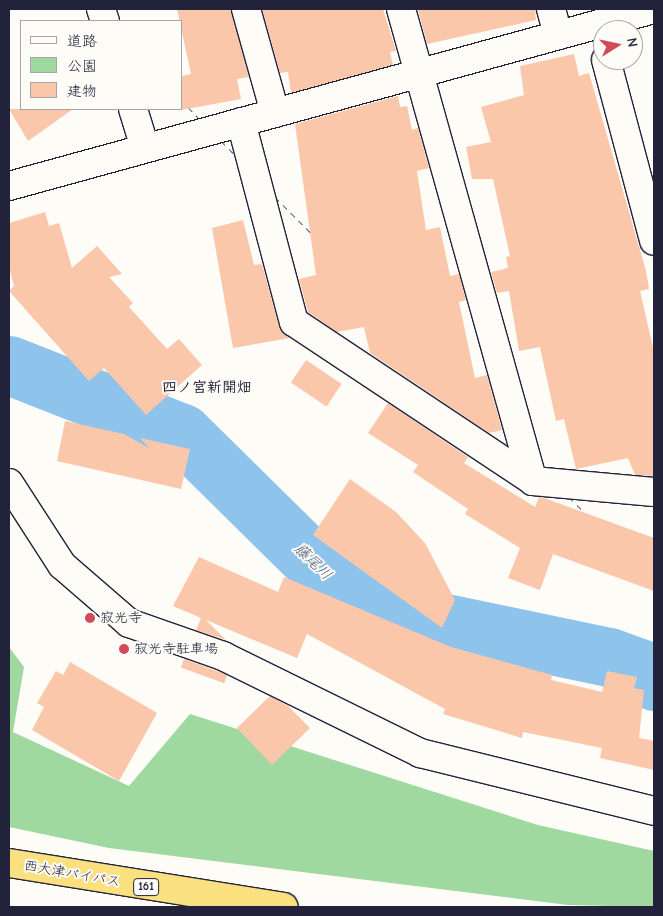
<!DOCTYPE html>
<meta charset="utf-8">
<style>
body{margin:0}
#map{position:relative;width:663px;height:916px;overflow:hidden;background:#fdfcf7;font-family:"Comic Neue","Klee One",sans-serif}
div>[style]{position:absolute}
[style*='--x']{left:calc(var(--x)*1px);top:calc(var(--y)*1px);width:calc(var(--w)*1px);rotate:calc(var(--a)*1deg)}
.green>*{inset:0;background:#9fd9a0}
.river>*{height:59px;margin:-29.5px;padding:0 29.5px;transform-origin:29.5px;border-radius:29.5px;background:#8ec3eb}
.ferry>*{height:1px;margin-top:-0.5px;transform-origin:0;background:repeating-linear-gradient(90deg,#485a79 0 6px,transparent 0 11px)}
.building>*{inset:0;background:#fbc7ab;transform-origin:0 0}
.roads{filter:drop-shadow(1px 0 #22223b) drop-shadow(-1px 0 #22223b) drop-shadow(0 1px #22223b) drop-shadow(0 -1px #22223b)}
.minor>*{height:28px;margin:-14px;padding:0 14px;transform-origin:14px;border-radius:14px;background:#fdfcf7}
.highway>*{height:28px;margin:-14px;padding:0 14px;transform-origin:14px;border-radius:14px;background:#fbe080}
.dots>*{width:14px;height:14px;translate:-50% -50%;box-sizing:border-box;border:2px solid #fdfcf7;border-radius:50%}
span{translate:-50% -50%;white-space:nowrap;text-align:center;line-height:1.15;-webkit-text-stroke:4px #fdfcf7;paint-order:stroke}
.shield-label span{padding:1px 4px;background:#fdfcf7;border:1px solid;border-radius:4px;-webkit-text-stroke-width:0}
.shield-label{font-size:12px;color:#22223b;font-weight:700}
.poi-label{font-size:14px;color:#22223b}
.left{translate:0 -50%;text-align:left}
.street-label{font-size:14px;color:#22223b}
.neighbourhood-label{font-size:15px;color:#22223b;font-weight:700}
.water-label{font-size:15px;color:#485a79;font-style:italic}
.frame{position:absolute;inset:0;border:10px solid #22223b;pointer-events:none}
.legend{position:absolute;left:20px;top:20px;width:162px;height:90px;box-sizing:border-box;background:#fdfcf7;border:1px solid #a5a5ac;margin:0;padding:6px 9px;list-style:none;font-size:15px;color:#22223b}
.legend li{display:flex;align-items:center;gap:10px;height:25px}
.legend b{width:25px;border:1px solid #a5a5ac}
.north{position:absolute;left:593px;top:20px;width:50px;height:50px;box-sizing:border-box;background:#fdfcf7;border:1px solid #a5a5ac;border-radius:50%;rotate:80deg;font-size:14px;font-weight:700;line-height:20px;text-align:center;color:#22223b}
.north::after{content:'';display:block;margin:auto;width:18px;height:22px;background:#d1495b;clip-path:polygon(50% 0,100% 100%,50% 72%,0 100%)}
</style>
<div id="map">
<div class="green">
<div style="clip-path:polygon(9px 647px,24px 667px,13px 732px,129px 786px,190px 714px,538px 825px,654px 851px,654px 907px,568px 905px,109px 848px,9px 827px)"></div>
</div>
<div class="river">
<div style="--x:9;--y:365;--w:186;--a:21.5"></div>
<div style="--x:182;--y:433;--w:212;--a:44.6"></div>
<div style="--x:333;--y:582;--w:61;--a:28.2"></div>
<div style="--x:387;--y:611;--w:227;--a:11.7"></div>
<div style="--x:609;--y:657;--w:38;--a:20"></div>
<div style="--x:645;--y:670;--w:14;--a:51"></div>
</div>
<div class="ferry">
<div style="--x:188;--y:107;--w:16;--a:47"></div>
<div style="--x:221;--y:141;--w:21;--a:45"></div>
<div style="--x:275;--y:197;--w:51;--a:45"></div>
<div style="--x:569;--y:497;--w:24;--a:45"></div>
</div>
<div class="building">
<div style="clip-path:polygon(177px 9px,231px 9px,249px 77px,237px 79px,241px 99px,181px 110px,181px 76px,191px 74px)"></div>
<div style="clip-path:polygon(262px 9px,383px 9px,396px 51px,390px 52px,393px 65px,291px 93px,288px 72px,280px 73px)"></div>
<div style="clip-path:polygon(535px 9px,536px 20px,427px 44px,418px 10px)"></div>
<div style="clip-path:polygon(574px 54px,579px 76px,589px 73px,646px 271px,649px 289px,640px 291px,654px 352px,654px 476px,635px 475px,628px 458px,576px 469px,564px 419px,556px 421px,540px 347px,519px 351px,509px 291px,497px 293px,491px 272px,508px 268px,506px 257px,510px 256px,493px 179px,472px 179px,466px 147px,491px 142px,481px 107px,524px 95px,520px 66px)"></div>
<div style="clip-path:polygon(398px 96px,400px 107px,407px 106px,412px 130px,418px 128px,429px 168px,417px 171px,426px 230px,440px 227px,450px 276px,459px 274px,466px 300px,459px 302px,475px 378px,487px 375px,502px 430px,489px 433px,370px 353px,364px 327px,337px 332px,308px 312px,299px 279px,316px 275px,295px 124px)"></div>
<div style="clip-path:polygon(9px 109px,73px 109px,28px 141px)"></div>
<div style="clip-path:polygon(45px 212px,49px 226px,59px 223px,72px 268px,97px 246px,122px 274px,109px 277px,133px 303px,129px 307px,167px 349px,179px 339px,202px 365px,146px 415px,104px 368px,89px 381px,9px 291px,14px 286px,9px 267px,9px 223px)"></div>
<div style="clip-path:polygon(243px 220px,254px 265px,262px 264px,279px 326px,290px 338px,233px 348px,212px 228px)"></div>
<div style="left:306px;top:360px;width:43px;height:27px;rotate:34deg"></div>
<div style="clip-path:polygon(388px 403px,468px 457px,464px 463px,535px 507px,539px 497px,544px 498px,654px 538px,654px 591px,553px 554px,540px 590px,508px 578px,520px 548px,465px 514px,468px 509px,413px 472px,418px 465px,368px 433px)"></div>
<div style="clip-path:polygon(65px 421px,124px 434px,149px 448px,140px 438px,190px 449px,181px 489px,57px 461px)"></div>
<div style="clip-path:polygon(350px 479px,396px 512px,425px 543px,455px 600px,442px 628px,313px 535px)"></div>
<div style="clip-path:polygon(199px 557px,278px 592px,284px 577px,451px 647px,552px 675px,551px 680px,602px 692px,607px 671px,637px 677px,634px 688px,644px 690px,639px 738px,654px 741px,654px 770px,600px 758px,602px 748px,523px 732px,522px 738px,443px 714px,445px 709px,307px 634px,297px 658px,206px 620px,226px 640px,196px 630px,201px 618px,173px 606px)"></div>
<div style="left:184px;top:659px;width:46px;height:9px;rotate:20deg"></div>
<div style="clip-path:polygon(70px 662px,157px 713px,119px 781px,32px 730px,44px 707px,37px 703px,56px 671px,63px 675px)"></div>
<div style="clip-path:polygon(270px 696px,288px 706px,310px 728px,272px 765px,237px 728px)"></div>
</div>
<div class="roads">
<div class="minor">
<div style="--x:101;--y:9;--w:13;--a:72"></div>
<div style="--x:246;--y:9;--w:108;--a:74.4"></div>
<div style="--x:401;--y:9;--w:490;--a:74.4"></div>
<div style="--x:551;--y:9;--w:27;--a:75"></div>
<div style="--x:606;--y:60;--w:187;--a:75.1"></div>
<div style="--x:133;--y:109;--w:41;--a:72.9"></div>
<div style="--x:241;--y:122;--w:207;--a:75.2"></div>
<div style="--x:294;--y:322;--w:287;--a:33.6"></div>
<div style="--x:533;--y:481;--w:121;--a:5.2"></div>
<div style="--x:9;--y:186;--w:669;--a:-15.35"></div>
<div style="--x:9;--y:483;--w:98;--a:57.1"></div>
<div style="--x:62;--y:565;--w:89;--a:40.9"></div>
<div style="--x:129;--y:623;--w:100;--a:19.3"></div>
<div style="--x:223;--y:656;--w:220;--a:26.2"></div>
<div style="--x:420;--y:753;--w:241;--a:13.9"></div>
</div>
<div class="highway">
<div style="--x:9;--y:863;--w:278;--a:9.1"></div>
</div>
</div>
<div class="dots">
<div style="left:90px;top:618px;background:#d1495b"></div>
<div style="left:124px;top:649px;background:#d1495b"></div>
</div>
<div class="shield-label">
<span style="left:146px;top:887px">161</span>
</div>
<div class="poi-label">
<span class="left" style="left:100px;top:618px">寂光寺</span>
<span class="left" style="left:134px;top:649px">寂光寺駐車場</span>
</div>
<div class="street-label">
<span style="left:72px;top:874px;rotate:10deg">西大津バイパス</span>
</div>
<div class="neighbourhood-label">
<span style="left:207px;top:388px">四ノ宮新開畑</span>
</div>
<div class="water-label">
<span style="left:313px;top:562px;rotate:44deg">藤尾川</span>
</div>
<div class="frame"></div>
<ul class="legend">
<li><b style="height:6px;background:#fdfcf7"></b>道路</li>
<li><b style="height:14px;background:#9fd9a0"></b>公園</li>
<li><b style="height:14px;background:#fbc7ab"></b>建物</li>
</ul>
<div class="north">N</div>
</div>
